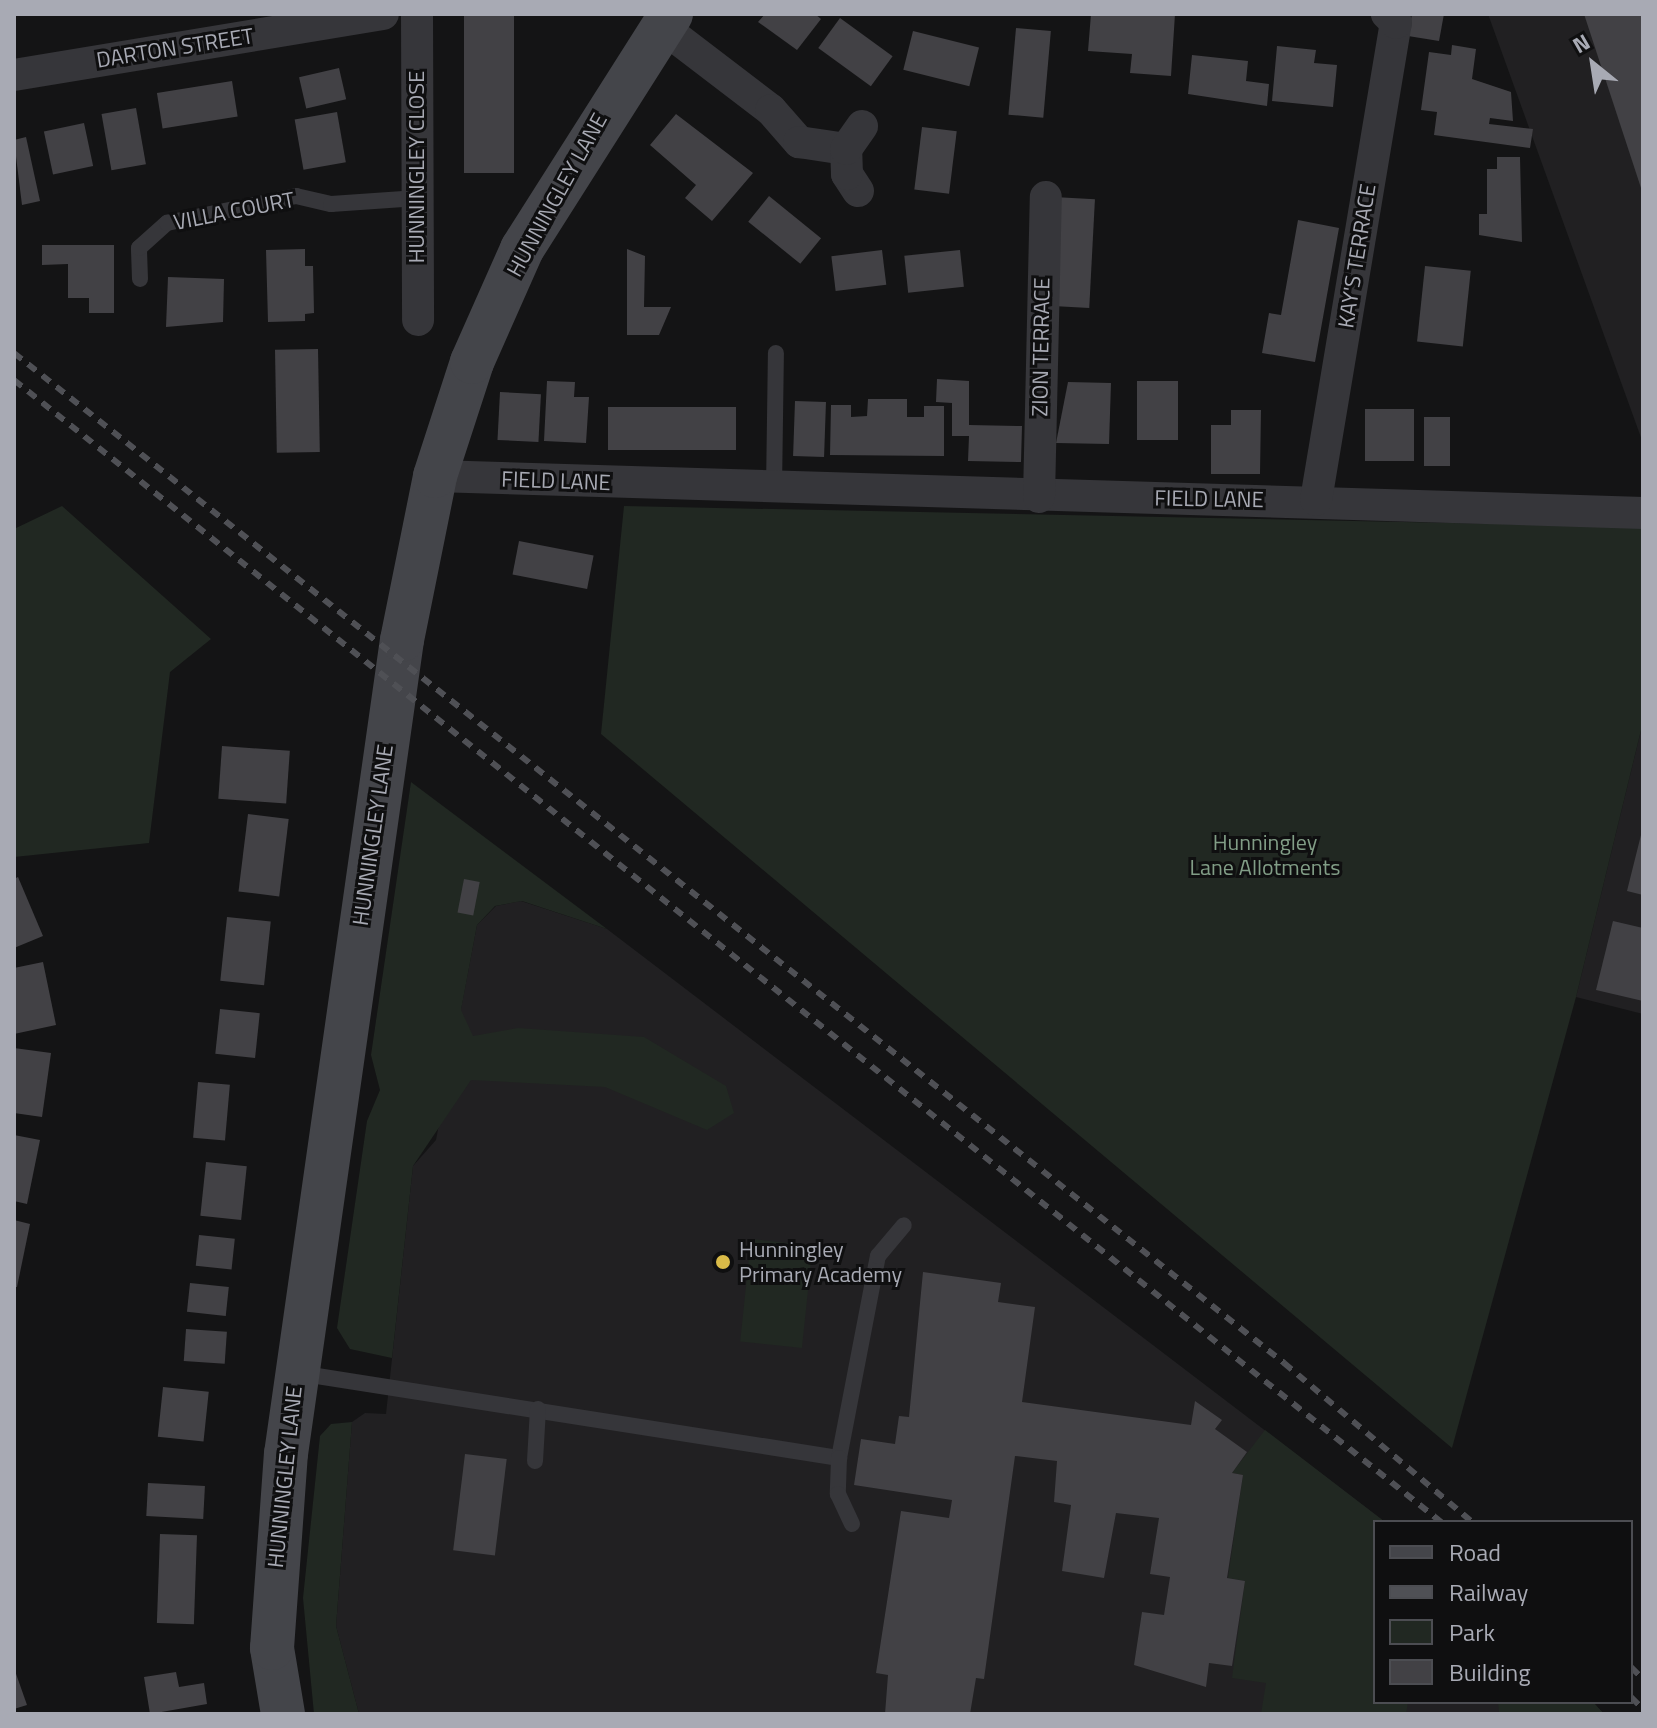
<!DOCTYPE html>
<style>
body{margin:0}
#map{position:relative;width:1657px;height:1728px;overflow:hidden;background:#141415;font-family:"Titillium Web",sans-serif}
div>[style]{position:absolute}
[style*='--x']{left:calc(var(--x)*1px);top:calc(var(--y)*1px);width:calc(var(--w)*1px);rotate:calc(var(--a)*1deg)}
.built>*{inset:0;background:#212022}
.green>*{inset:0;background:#212822;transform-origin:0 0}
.building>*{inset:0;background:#424145;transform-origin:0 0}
.lane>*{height:16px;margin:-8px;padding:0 8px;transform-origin:8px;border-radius:8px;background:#36363a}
.street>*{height:32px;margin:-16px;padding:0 16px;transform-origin:16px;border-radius:16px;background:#36363a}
.secondary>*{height:44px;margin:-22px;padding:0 22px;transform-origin:22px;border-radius:22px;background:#44454a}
.rail>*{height:6px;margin-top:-3px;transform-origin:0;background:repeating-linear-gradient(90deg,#4f5055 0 10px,transparent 0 18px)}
.dots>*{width:22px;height:22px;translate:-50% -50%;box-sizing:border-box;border:4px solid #0f0f10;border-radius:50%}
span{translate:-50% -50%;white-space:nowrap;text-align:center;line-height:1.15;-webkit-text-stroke:6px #0f0f10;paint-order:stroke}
.street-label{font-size:22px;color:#a8aab4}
.park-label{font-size:22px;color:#819d86}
.poi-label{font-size:22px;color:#a8aab4}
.left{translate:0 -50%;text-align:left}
.frame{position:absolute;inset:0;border:16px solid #a8aab4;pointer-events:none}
.legend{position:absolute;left:1373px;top:1520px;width:260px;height:184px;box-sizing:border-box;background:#0f0f10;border:2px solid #4c4d52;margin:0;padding:10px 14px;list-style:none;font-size:24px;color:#a8aab4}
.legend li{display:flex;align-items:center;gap:16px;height:40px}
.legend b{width:40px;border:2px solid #4c4d52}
.north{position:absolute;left:1553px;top:24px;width:80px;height:80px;-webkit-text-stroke:6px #0f0f10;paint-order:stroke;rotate:330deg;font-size:22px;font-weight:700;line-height:32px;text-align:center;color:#a8aab4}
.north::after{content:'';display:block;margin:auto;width:28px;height:36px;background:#a8aab4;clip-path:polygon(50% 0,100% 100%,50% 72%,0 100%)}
</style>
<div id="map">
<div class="built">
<div style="clip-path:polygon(1488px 14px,1643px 14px,1643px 443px)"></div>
<div style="clip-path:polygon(1643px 722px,1643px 1014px,1576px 997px)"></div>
<div style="clip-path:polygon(521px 901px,607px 929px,1385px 1522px,1375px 1522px,1375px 1702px,1593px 1702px,1604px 1714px,359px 1714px,336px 1626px,352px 1422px,365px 1413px,386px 1414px,413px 1166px,436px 1140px,477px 925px,496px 906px)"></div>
</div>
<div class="green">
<div style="clip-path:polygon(62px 506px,211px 639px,170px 672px,149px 843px,14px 857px,14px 529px)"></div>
<div style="clip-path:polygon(624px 506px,1643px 527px,1643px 722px,1576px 997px,1452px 1448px,601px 734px)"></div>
<div style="clip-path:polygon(411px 782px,607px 929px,522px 901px,495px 906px,477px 925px,461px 1010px,473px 1036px,518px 1028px,644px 1037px,726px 1086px,734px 1113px,707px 1130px,605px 1087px,471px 1080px,413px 1166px,392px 1358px,350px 1349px,337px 1328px,367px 1121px,380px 1090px,371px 1055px)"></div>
<div style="left:751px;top:1239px;width:62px;height:103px;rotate:6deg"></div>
<div style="clip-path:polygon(352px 1422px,336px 1626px,359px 1714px,314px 1714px,303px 1598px,320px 1436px,331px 1424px)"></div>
<div style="clip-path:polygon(1265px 1430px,1385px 1522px,1375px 1522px,1375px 1702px,1408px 1702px,1406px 1714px,1261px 1714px,1266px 1683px,1232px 1678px,1245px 1581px,1228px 1578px,1243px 1475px,1232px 1473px)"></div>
<div style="clip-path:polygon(1498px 1702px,1593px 1702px,1604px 1714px,1476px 1714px,1499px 1712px)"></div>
</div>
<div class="building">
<div style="left:464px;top:14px;width:50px;height:159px"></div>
<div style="clip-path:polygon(765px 14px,815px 14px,821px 19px,797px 50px,758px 22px)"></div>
<div style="clip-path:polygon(1091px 14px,1175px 14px,1171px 76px,1130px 73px,1132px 54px,1088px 51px)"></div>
<div style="clip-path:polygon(1412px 14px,1444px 14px,1439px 41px,1408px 36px)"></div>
<div style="clip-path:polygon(1584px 14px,1643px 14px,1643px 191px,1642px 191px)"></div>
<div style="left:840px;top:18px;width:65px;height:37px;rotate:36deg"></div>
<div style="left:1016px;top:28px;width:35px;height:87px;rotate:5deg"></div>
<div style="left:913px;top:31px;width:68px;height:40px;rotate:14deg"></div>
<div style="clip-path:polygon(1452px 45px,1476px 49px,1472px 79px,1511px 92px,1513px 121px,1490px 118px,1489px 124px,1533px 129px,1530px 148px,1434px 135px,1437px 112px,1421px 110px,1429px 52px,1451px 55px)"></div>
<div style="clip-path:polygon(1277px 46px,1316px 50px,1314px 63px,1337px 65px,1333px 107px,1272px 101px)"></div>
<div style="clip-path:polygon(1192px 55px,1248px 61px,1246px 81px,1269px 84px,1267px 106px,1188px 94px)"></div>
<div style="left:339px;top:68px;width:32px;height:41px;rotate:77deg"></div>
<div style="left:232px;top:81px;width:36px;height:76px;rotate:81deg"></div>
<div style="left:136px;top:108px;width:57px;height:35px;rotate:80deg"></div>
<div style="left:337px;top:112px;width:51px;height:43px;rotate:80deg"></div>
<div style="clip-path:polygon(676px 114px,753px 173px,712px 221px,685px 198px,696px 185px,650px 145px)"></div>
<div style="left:84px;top:123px;width:44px;height:41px;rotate:78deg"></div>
<div style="left:922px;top:127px;width:35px;height:63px;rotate:7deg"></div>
<div style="clip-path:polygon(26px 137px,40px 201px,22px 205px,14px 140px)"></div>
<div style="clip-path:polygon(1497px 157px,1520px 157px,1522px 242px,1479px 235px,1479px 214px,1487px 214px,1487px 169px,1497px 169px)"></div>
<div style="left:769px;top:196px;width:67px;height:33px;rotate:39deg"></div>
<div style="left:1054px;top:197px;width:41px;height:109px;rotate:3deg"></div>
<div style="clip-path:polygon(1298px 220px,1339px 228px,1315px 362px,1262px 353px,1269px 313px,1281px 315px)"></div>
<div style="clip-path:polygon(42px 245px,114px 245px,114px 313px,89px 313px,89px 298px,68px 298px,68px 264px,42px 265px)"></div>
<div style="clip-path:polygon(305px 249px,305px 266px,313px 266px,314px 313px,305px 314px,305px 321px,268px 322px,266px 250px)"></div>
<div style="clip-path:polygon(627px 249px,645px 256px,644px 307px,671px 307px,659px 335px,627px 335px)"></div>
<div style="left:882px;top:250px;width:35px;height:51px;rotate:83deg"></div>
<div style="left:960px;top:250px;width:37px;height:56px;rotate:84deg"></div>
<div style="left:1425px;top:266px;width:46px;height:76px;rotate:6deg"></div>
<div style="clip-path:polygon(168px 277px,224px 279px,223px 322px,166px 327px)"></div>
<div style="left:318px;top:349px;width:103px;height:43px;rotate:89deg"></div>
<div style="clip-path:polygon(937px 379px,969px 381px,969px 425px,1022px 426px,1021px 462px,968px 461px,969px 436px,952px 436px,952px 403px,936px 402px)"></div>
<div style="clip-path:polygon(547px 381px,575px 382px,574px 397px,589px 397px,586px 443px,544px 441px)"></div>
<div style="left:1137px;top:381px;width:41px;height:59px"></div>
<div style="clip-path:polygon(1068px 382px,1111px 383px,1109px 444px,1056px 443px)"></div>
<div style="left:500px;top:392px;width:41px;height:48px;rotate:3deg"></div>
<div style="clip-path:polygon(868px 399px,907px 399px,907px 417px,924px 417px,924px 406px,944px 406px,944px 456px,830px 455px,831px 405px,851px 405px,851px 417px,867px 416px)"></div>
<div style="left:795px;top:401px;width:31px;height:55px;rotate:2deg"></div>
<div style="left:608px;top:407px;width:128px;height:43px"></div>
<div style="left:1365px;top:409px;width:49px;height:52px"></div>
<div style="clip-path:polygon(1231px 410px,1261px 410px,1260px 474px,1211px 474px,1211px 425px,1231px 425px)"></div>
<div style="left:1424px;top:417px;width:26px;height:49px"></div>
<div style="left:519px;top:541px;width:76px;height:34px;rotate:11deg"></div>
<div style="left:222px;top:746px;width:68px;height:53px;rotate:4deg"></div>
<div style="left:248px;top:814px;width:41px;height:78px;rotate:7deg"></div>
<div style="clip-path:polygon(1642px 831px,1643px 831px,1643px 895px,1627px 891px)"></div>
<div style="clip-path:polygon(18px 877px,43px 936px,14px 948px,14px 879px)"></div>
<div style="left:464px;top:879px;width:16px;height:34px;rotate:11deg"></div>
<div style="left:227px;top:917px;width:44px;height:64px;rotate:6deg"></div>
<div style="clip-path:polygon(1613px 921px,1643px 928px,1643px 1001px,1596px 990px)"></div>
<div style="clip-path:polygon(43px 962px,56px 1025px,14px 1034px,14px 968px)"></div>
<div style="left:220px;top:1009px;width:40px;height:45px;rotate:6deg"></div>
<div style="clip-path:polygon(14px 1048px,51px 1053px,42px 1117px,14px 1113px)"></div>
<div style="left:198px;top:1082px;width:32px;height:56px;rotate:5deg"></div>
<div style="clip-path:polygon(14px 1135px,40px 1140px,27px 1204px,14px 1201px)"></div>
<div style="left:206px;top:1162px;width:41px;height:54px;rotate:6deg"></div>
<div style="clip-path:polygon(14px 1220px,30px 1224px,17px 1287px,14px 1287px)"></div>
<div style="left:199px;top:1235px;width:36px;height:31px;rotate:6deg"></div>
<div style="clip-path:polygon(923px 1272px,1001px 1283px,998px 1302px,1035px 1307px,1022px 1402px,1191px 1425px,1195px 1401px,1222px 1420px,1215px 1429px,1247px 1452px,1232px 1473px,1243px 1475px,1227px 1578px,1245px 1581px,1232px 1666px,1209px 1663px,1206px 1687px,1134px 1665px,1142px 1612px,1164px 1615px,1170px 1577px,1150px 1574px,1159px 1518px,1116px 1513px,1104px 1578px,1062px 1571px,1071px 1505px,1054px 1502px,1057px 1461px,1015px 1456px,984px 1679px,976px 1678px,970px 1714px,885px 1714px,888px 1675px,876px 1673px,901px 1511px,949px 1518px,952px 1500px,854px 1485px,861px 1439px,895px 1444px,899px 1416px,909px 1417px)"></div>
<div style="left:190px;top:1283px;width:39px;height:29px;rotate:6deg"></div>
<div style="left:186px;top:1329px;width:41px;height:32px;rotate:4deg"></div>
<div style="left:163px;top:1387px;width:46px;height:50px;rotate:6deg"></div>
<div style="left:465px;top:1454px;width:42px;height:97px;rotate:7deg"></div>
<div style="left:148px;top:1483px;width:57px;height:33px;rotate:3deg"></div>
<div style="left:160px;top:1534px;width:37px;height:89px;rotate:2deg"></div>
<div style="clip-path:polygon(14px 1668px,27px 1705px,14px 1709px)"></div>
<div style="clip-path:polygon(176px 1672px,179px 1687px,204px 1683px,207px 1704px,150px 1714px,144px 1677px)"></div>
</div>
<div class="lane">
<div style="--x:140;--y:279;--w:31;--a:-92"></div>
<div style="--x:139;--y:248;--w:38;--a:-42"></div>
<div style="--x:167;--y:223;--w:132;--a:-11.8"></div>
<div style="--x:296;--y:196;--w:36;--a:13"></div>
<div style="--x:331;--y:204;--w:87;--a:-3.9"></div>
<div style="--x:774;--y:490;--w:137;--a:-89.2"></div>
<div style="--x:298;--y:1373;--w:548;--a:8.93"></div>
<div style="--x:839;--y:1458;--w:206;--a:-79.1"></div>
<div style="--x:878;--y:1256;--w:40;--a:-50"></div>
<div style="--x:839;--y:1458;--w:36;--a:92"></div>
<div style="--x:838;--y:1494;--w:33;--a:65"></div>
<div style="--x:535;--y:1461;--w:52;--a:-86.7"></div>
</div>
<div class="street">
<div style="--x:417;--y:14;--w:306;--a:89.8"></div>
<div style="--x:661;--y:26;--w:138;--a:37.4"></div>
<div style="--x:771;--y:110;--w:43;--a:48.8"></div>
<div style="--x:799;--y:142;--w:48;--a:8.5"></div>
<div style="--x:14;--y:75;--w:374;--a:-9.4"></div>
<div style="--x:858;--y:191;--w:20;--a:-123"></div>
<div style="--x:847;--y:174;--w:25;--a:-92"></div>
<div style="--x:846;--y:149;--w:28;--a:-55"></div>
<div style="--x:435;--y:476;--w:1209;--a:1.75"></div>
<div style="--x:1039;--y:497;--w:300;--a:-88.7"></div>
<div style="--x:1316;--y:500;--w:484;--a:-80.5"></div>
<div style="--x:1396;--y:23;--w:13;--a:-135"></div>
</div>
<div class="secondary">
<div style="--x:283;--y:1714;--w:67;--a:-99.5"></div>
<div style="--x:272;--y:1648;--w:195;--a:-85.9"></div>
<div style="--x:286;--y:1454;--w:822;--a:-81.89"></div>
<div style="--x:402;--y:640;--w:167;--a:-78.6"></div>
<div style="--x:435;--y:476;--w:120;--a:-72"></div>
<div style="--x:472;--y:362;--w:124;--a:-66.1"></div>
<div style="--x:522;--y:249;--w:278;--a:-57.6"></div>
</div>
<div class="rail">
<div style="--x:14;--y:353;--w:1623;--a:38.49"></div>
<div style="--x:1284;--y:1363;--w:246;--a:40.2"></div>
<div style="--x:14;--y:380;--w:1828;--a:38.67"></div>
<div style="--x:1631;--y:1667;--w:17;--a:45"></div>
<div style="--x:1631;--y:1697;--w:17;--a:45"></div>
</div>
<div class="dots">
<div style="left:723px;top:1262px;background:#dabb48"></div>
</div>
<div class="street-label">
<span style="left:175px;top:48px;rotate:-9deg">DARTON STREET</span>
<span style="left:417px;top:167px;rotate:-90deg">HUNNINGLEY CLOSE</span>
<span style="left:557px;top:195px;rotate:-61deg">HUNNINGLEY LANE</span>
<span style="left:234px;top:211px;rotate:-11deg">VILLA COURT</span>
<span style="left:1357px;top:256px;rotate:-81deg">KAY'S TERRACE</span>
<span style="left:1041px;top:347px;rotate:-89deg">ZION TERRACE</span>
<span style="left:556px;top:481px;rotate:2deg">FIELD LANE</span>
<span style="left:1209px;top:499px;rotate:1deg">FIELD LANE</span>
<span style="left:373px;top:835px;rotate:-82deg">HUNNINGLEY LANE</span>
<span style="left:285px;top:1477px;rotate:-84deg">HUNNINGLEY LANE</span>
</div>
<div class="park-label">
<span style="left:1265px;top:855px">Hunningley<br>Lane Allotments</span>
</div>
<div class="poi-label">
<span class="left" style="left:739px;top:1262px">Hunningley<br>Primary Academy</span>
</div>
<div class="frame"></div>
<ul class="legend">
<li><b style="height:10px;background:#44454a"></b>Road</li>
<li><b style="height:10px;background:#4f5055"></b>Railway</li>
<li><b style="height:22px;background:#212822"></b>Park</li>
<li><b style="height:22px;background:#424145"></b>Building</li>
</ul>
<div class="north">N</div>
</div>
